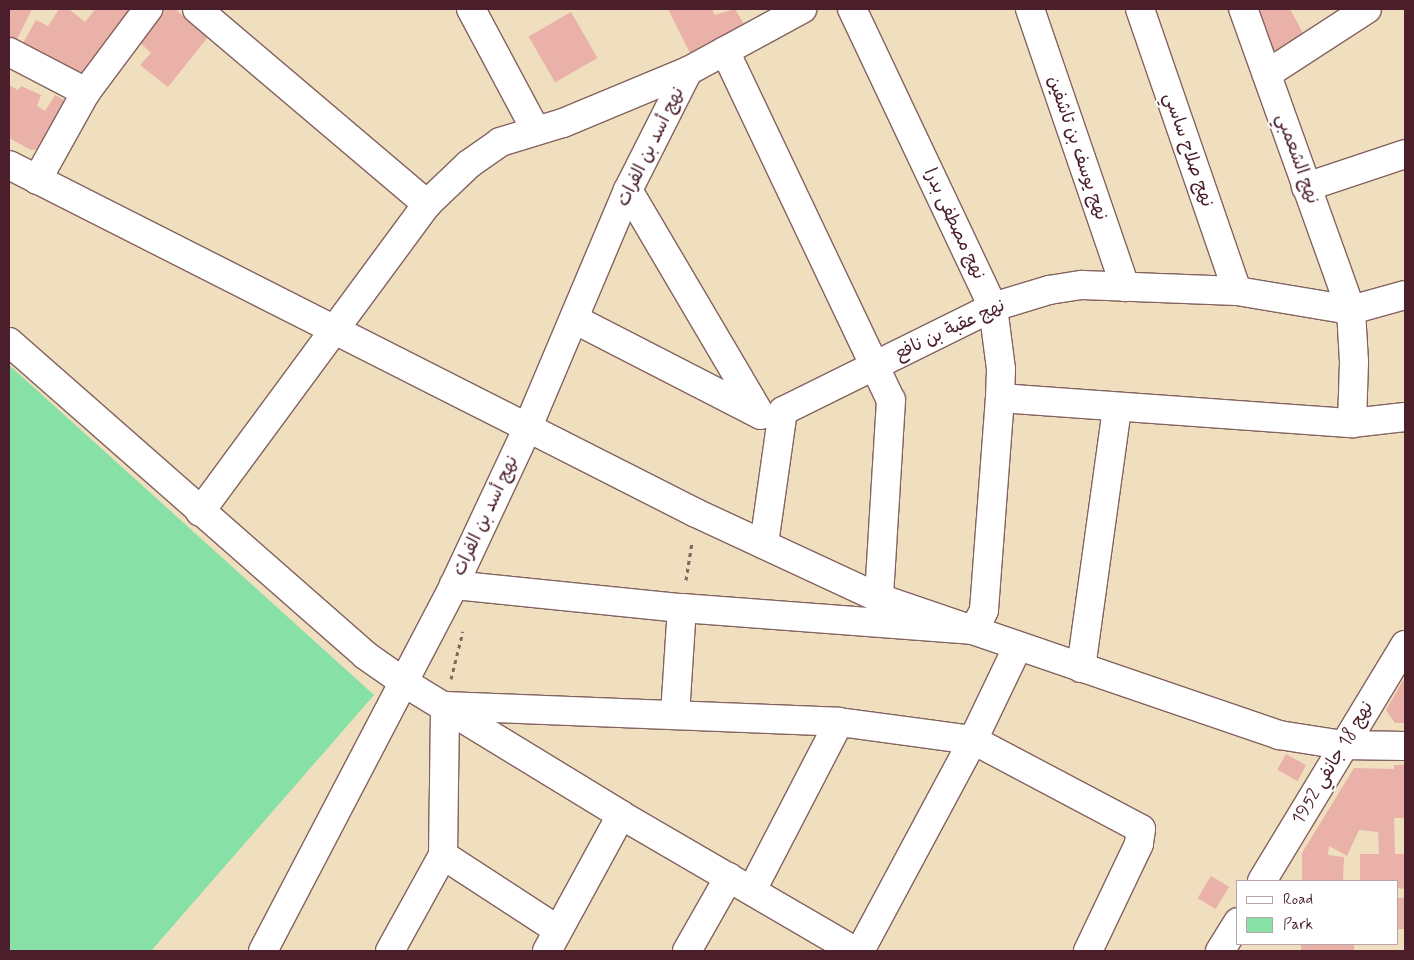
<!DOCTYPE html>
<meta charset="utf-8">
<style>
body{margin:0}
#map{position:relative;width:1414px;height:960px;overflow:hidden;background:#efdfbf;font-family:Mynerve,"Playpen Sans Arabic",sans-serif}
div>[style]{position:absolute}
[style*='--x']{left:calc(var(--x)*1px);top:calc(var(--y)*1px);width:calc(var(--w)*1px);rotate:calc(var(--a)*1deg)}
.green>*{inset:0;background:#87e0a5}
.building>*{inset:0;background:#eab1a9;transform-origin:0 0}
.path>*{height:3px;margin-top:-1.5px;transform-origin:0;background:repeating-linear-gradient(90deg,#84625f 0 4px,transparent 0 8px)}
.roads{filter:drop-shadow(1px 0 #84625f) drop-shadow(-1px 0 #84625f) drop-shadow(0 1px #84625f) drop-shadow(0 -1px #84625f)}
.minor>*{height:28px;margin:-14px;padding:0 14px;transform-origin:14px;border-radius:14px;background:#fff}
span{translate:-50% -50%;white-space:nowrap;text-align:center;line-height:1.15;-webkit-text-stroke:4px #fff;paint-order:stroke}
.street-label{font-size:18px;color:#4a1f2b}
.frame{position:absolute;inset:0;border:10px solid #4a1f2b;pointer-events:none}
.legend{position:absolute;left:1236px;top:880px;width:162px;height:65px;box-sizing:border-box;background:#fff;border:1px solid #b7a5aa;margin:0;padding:6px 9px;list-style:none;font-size:15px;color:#4a1f2b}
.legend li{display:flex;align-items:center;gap:10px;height:25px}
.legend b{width:25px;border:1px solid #b7a5aa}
</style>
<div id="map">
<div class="green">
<div style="clip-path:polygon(9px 365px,374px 695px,151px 951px,9px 951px)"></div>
</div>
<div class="building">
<div style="clip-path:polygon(9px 9px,32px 9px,14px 45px,9px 43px)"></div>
<div style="clip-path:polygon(59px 9px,69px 9px,85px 22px,94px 11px,91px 9px,138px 9px,85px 79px,20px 48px,36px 20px,48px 26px)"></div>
<div style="clip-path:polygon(162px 9px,175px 9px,208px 37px,168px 87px,140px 65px,151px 53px,137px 40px)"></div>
<div style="clip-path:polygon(668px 9px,712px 9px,715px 15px,735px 9px,745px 26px,691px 55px)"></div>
<div style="clip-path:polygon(1251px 9px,1290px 9px,1304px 35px,1269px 58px)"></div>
<div style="left:571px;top:12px;width:53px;height:49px;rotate:60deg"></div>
<div style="clip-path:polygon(9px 85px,18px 90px,21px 86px,41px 95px,37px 106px,45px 111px,55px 95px,66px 101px,42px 149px,31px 150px,9px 138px)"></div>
<div style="clip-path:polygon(1405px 677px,1405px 723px,1395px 723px,1386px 710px)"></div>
<div style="left:1286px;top:754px;width:23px;height:18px;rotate:29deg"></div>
<div style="clip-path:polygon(1394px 765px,1405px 765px,1405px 818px,1394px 818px,1395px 854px,1405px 854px,1405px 889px,1398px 888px,1398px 881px,1360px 881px,1360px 854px,1379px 854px,1378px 832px,1359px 830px,1347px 856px,1329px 846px,1328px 855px,1344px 857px,1343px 881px,1302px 881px,1302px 853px,1354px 768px,1394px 769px)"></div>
<div style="left:1211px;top:876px;width:21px;height:26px;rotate:31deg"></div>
<div style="left:1398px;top:898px;width:7px;height:31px"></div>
<div style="left:1301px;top:944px;width:53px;height:7px"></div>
</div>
<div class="path">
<div style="--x:686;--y:580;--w:38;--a:-81"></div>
<div style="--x:451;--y:679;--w:49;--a:-76"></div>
</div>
<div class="roads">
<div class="minor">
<div style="--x:197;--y:9;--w:302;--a:40.3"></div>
<div style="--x:471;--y:9;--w:136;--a:61.9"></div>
<div style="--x:1030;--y:9;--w:294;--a:71.1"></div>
<div style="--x:1140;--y:9;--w:298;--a:71"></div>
<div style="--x:725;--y:51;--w:386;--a:64.6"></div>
<div style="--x:891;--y:400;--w:198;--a:93.5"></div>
<div style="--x:9;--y:52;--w:87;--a:27.5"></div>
<div style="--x:1267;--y:74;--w:119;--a:-33"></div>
<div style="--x:9;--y:165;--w:770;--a:26.86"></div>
<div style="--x:696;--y:513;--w:202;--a:24.9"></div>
<div style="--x:879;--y:598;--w:423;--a:18.9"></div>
<div style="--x:1279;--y:735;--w:65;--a:8.9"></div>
<div style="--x:1343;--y:745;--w:62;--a:0.9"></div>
<div style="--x:37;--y:180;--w:101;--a:-60.9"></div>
<div style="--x:86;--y:92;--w:104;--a:-53.2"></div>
<div style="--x:1306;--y:187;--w:104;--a:-18.4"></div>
<div style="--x:628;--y:190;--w:260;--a:59.5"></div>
<div style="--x:574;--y:319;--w:210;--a:27.2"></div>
<div style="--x:9;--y:342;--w:474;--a:41.3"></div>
<div style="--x:365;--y:655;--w:49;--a:35"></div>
<div style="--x:405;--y:683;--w:253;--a:31.4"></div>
<div style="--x:621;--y:815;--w:271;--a:30.2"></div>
<div style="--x:1000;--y:398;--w:353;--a:4.1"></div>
<div style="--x:1352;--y:423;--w:61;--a:-88.1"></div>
<div style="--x:1354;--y:362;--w:52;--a:-93.3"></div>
<div style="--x:1351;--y:310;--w:320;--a:-109.7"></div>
<div style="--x:1352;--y:423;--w:53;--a:-6.5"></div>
<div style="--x:200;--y:512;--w:383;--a:-53.6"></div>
<div style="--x:427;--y:204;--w:58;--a:-43.6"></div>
<div style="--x:469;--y:164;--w:38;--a:-35"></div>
<div style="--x:500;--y:142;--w:66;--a:-16.8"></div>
<div style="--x:563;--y:123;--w:135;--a:-22.6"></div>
<div style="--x:688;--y:71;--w:130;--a:-28.5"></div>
<div style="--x:764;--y:544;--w:134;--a:-81.9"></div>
<div style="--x:783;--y:411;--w:234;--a:-26.3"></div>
<div style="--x:993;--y:307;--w:59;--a:-16.9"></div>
<div style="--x:1049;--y:290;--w:33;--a:-9"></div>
<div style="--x:1082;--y:285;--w:155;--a:2.2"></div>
<div style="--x:1237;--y:291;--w:116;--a:9.5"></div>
<div style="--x:1351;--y:310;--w:56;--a:-15.5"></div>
<div style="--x:454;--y:585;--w:229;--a:5.8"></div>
<div style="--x:682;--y:608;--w:293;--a:4.3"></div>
<div style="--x:974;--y:630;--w:22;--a:-63"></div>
<div style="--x:984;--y:610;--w:213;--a:-85.7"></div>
<div style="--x:1000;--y:398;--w:29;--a:-88"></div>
<div style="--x:1001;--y:369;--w:63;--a:-97.4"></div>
<div style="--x:993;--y:307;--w:330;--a:-115.3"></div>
<div style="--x:1081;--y:668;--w:262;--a:-82.1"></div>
<div style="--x:675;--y:715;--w:107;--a:-86.3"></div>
<div style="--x:1262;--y:881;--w:276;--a:-58.8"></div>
<div style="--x:752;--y:890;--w:189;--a:-62.6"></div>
<div style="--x:558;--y:930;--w:137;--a:-146.9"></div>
<div style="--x:443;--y:855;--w:149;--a:-89.2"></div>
<div style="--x:445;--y:706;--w:394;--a:2.3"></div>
<div style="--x:839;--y:722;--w:135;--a:7.7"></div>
<div style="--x:973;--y:740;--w:190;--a:27.9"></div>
<div style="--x:1141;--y:829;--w:15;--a:98"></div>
<div style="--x:1139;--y:844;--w:119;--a:115.5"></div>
<div style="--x:263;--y:951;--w:413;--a:-62.4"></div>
<div style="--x:454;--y:585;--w:172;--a:-64.9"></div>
<div style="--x:527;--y:429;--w:259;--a:-67.1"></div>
<div style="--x:628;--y:190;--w:133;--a:-63.2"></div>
<div style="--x:390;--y:951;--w:110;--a:-61.1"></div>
<div style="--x:547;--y:951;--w:155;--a:-61.4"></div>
<div style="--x:687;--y:951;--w:85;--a:-60.4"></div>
<div style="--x:860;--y:951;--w:239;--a:-61.8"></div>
<div style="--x:973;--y:740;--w:104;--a:-64.4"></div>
<div style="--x:1220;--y:951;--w:34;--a:-58"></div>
</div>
</div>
<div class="street-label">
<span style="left:651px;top:147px;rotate:-64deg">نهج أسد بن الفرات</span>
<span style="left:1077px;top:148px;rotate:71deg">نهج يوسف بن تاشفين</span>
<span style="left:1188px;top:150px;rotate:71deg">نهج صلاح ساسي</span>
<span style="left:1297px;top:159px;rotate:70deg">نهج الشعمبي</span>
<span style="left:954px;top:224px;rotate:65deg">نهج مصطفى بدرا</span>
<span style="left:950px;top:330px;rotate:-25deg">نهج عقبة بن نافع</span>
<span style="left:486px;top:516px;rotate:-65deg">نهج أسد بن الفرات</span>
<span style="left:1333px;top:763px;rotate:-59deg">نهج 18 جانفي 1952</span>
</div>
<div class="frame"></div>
<ul class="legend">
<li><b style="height:6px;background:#fff"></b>Road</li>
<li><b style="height:14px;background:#87e0a5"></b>Park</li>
</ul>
</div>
